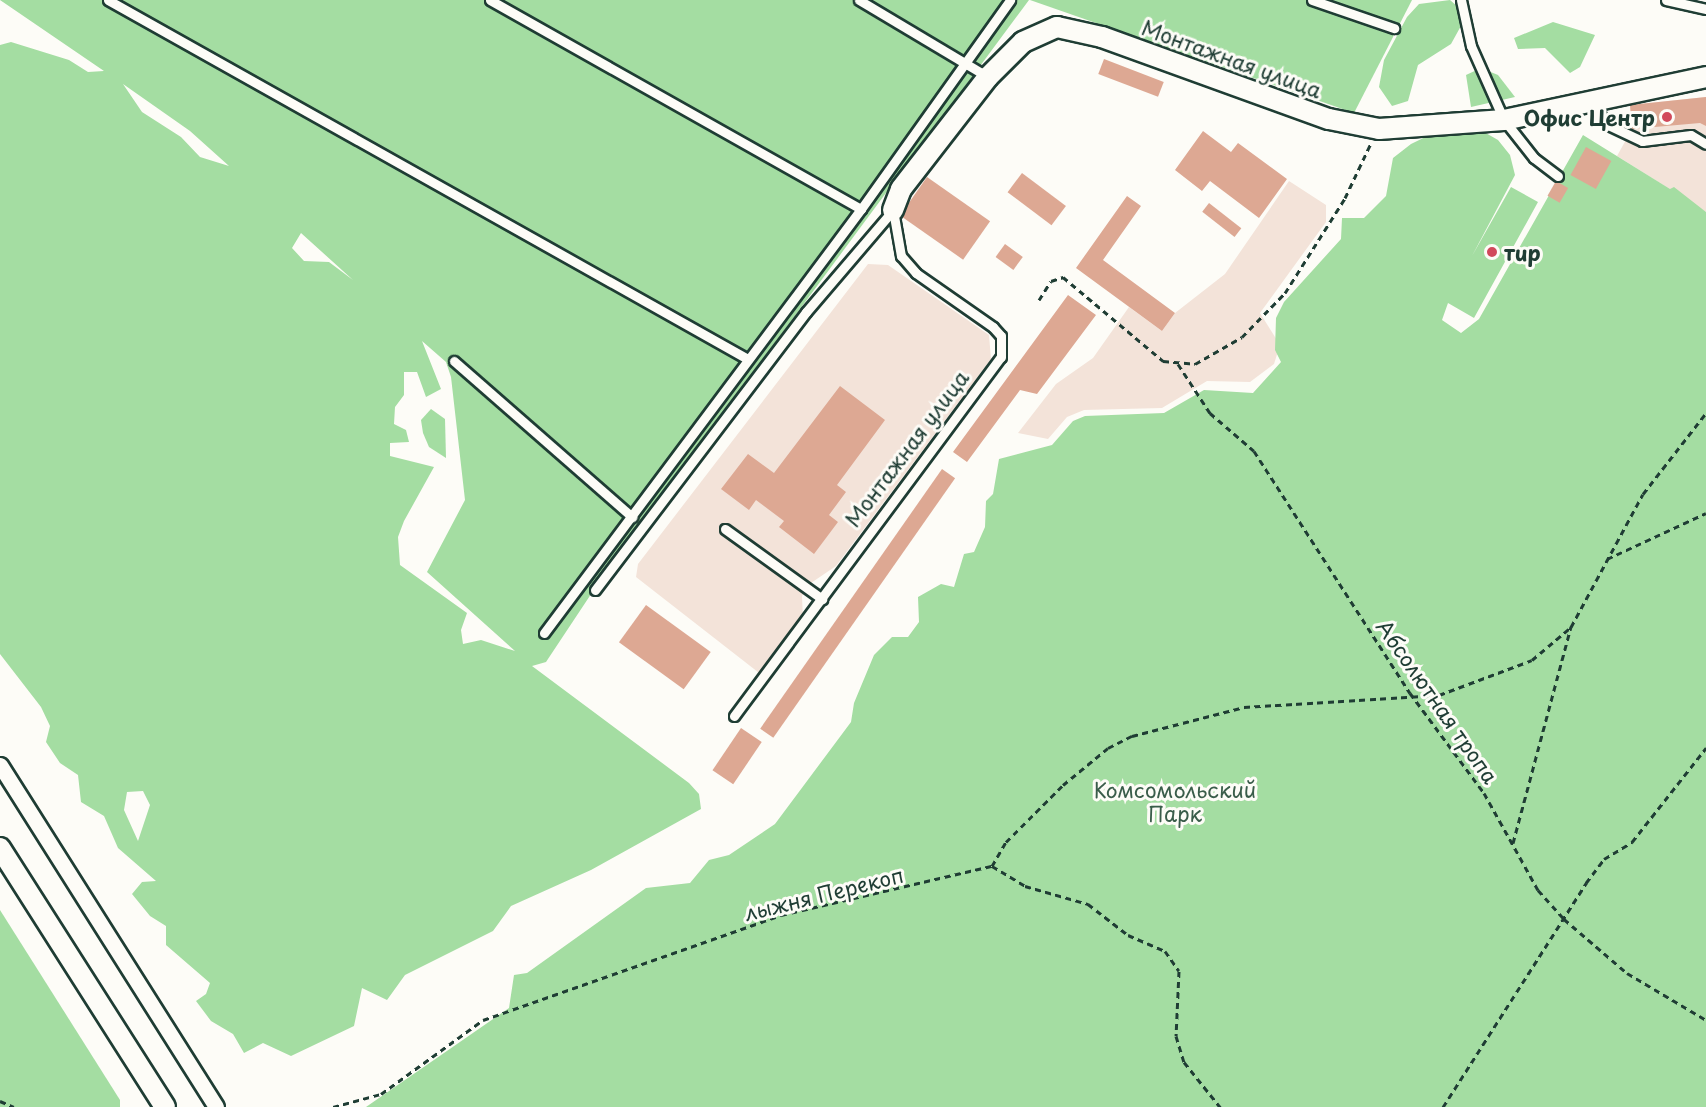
<!DOCTYPE html>
<meta charset="utf-8">
<style>
body{margin:0}
#map{position:relative;width:1706px;height:1107px;overflow:hidden;background:#fdfcf7;font-family:"Playpen Sans",sans-serif}
div>[style]{position:absolute}
[style*='--x']{left:calc(var(--x)*1px);top:calc(var(--y)*1px);width:calc(var(--w)*1px);rotate:calc(var(--a)*1deg)}
.built>*{inset:0;background:#f3e3d9}
.green>*{inset:0;background:#a4dda2}
.building>*{inset:0;background:#dda893;transform-origin:0 0}
.path>*{height:3px;margin-top:-1.5px;transform-origin:0;background:repeating-linear-gradient(90deg,#1f3d34 0 6px,transparent 0 10.5px)}
.roads{filter:drop-shadow(2px 0 #1f3d34) drop-shadow(-2px 0 #1f3d34) drop-shadow(0 2px #1f3d34) drop-shadow(0 -2px #1f3d34)}
.service>*{height:9px;margin:-4.5px;padding:0 4.5px;transform-origin:4.5px;border-radius:4.5px;background:#fdfcf7}
.pedestrian>*{height:15px;margin:-7.5px;padding:0 7.5px;transform-origin:7.5px;border-radius:7.5px;background:#fdfcf7}
.minor>*{height:20px;margin:-10px;padding:0 10px;transform-origin:10px;border-radius:10px;background:#fdfcf7}
.dots>*{width:16px;height:16px;translate:-50% -50%;box-sizing:border-box;border:3px solid #fdfcf7;border-radius:50%}
span{translate:-50% -50%;white-space:nowrap;text-align:center;line-height:1.15;-webkit-text-stroke:6px #fdfcf7;paint-order:stroke}
.street-label{font-size:21px;color:#1f3d34}
.poi-label{font-size:21px;color:#1f3d34;font-weight:700}
.right{translate:-100% -50%;text-align:right}
.left{translate:0 -50%;text-align:left}
.park-label{font-size:21px;color:#3a5d4a}
</style>
<div id="map">
<div class="built">
<div style="clip-path:polygon(1706px 97px,1706px 212px,1617px 156px,1632px 129px,1630px 105px)"></div>
<div style="clip-path:polygon(1289px 181px,1326px 205px,1326px 222px,1260px 313px,1280px 345px,1274px 364px,1250px 382px,1207px 381px,1162px 408px,1084px 410px,1067px 417px,1048px 439px,1018px 433px,1056px 384px,1093px 358px,1129px 307px,1162px 331px,1175px 313px,1225px 274px)"></div>
<div style="clip-path:polygon(868px 264px,888px 265px,989px 335px,991px 359px,836px 566px,811px 583px,802px 596px,803px 620px,763px 676px,636px 577px,638px 564px)"></div>
</div>
<div class="green">
<div style="clip-path:polygon(evenodd,0 0,1029px 0,611px 564px,546px 662px,532px 666px,689px 783px,699px 794px,701px 809px,591px 870px,511px 906px,493px 931px,405px 975px,387px 1000px,362px 988px,354px 1026px,291px 1056px,263px 1043px,244px 1053px,233px 1034px,211px 1021px,196px 1001px,206px 994px,210px 983px,166px 945px,166px 926px,150px 916px,132px 894px,142px 882px,156px 881px,118px 848px,104px 816px,81px 802px,78px 775px,60px 763px,46px 742px,50px 726px,41px 707px,0 654px,0 45px,11px 42px,69px 60px,88px 72px,104px 71px,0 0,123px 84px,190px 131px,229px 166px,200px 157px,181px 137px,142px 112px,123px 84px,0 0,301px 233px,353px 280px,329px 262px,304px 261px,292px 248px,301px 233px,0 0,422px 341px,446px 362px,451px 377px,465px 500px,427px 572px,515px 651px,481px 640px,463px 644px,461px 630px,467px 613px,400px 565px,398px 537px,404px 521px,434px 467px,390px 456px,390px 443px,409px 442px,406px 430px,394px 424px,395px 407px,404px 395px,404px 372px,417px 372px,426px 397px,441px 389px,422px 341px,0 0,143px 791px,150px 805px,138px 841px,124px 810px,127px 792px,143px 791px)"></div>
<div style="clip-path:polygon(1030px 0,1412px 0,1354px 113px)"></div>
<div style="clip-path:polygon(1450px 0,1467px 15px,1451px 44px,1418px 65px,1408px 101px,1392px 106px,1379px 87px,1384px 60px,1407px 17px,1419px 4px)"></div>
<div style="clip-path:polygon(1553px 22px,1595px 35px,1580px 67px,1570px 73px,1545px 48px,1518px 49px,1514px 38px)"></div>
<div style="clip-path:polygon(1481px 68px,1498px 75px,1515px 97px,1471px 107px,1466px 75px)"></div>
<div style="clip-path:polygon(1470px 124px,1498px 140px,1510px 155px,1515px 175px,1472px 256px,1511px 187px,1538px 202px,1474px 318px,1448px 303px,1442px 320px,1461px 333px,1479px 319px,1583px 135px,1670px 189px,1674px 187px,1706px 212px,1706px 1107px,366px 1107px,509px 1008px,514px 975px,527px 973px,646px 888px,690px 883px,709px 860px,729px 855px,775px 824px,851px 722px,854px 703px,874px 655px,892px 637px,908px 637px,919px 622px,918px 597px,941px 584px,954px 587px,964px 554px,974px 552px,985px 527px,986px 501px,993px 494px,999px 459px,1052px 445px,1073px 421px,1085px 416px,1164px 413px,1204px 390px,1253px 393px,1281px 362px,1275px 350px,1276px 318px,1284px 302px,1341px 239px,1342px 218px,1364px 218px,1386px 196px,1393px 158px,1411px 144px,1448px 126px)"></div>
<div style="clip-path:polygon(431px 409px,445px 419px,446px 458px,429px 447px,423px 433px,421px 420px)"></div>
<div style="clip-path:polygon(0 910px,120px 1100px,120px 1107px,0 1107px)"></div>
</div>
<div class="building">
<div style="left:1104px;top:59px;width:64px;height:16px;rotate:21deg"></div>
<div style="clip-path:polygon(1706px 97px,1706px 126px,1700px 123px,1632px 129px,1630px 105px)"></div>
<div style="clip-path:polygon(1203px 131px,1231px 152px,1238px 143px,1287px 179px,1259px 218px,1210px 181px,1202px 191px,1175px 170px)"></div>
<div style="left:1586px;top:147px;width:29px;height:32px;rotate:29deg"></div>
<div style="left:1022px;top:173px;width:55px;height:24px;rotate:37deg"></div>
<div style="left:927px;top:177px;width:77px;height:47px;rotate:35deg"></div>
<div style="left:1556px;top:181px;width:14px;height:17px;rotate:30deg"></div>
<div style="clip-path:polygon(1127px 196px,1141px 206px,1103px 260px,1175px 313px,1162px 331px,1076px 268px)"></div>
<div style="left:1209px;top:203px;width:41px;height:11px;rotate:38deg"></div>
<div style="left:1005px;top:244px;width:22px;height:16px;rotate:36deg"></div>
<div style="clip-path:polygon(1068px 295px,1096px 315px,1037px 394px,1020px 390px,967px 462px,953px 452px)"></div>
<div style="clip-path:polygon(840px 386px,885px 420px,837px 485px,846px 492px,829px 515px,838px 522px,814px 554px,779px 527px,784px 521px,756px 500px,749px 510px,721px 489px,748px 454px,774px 473px)"></div>
<div style="left:942px;top:469px;width:16px;height:317px;rotate:35deg"></div>
<div style="left:646px;top:605px;width:80px;height:46px;rotate:36deg"></div>
<div style="left:741px;top:728px;width:25px;height:51px;rotate:34deg"></div>
</div>
<div class="path">
<div style="--x:1039;--y:300;--w:22;--a:-58"></div>
<div style="--x:1051;--y:281;--w:13;--a:-18"></div>
<div style="--x:1063;--y:277;--w:131;--a:40"></div>
<div style="--x:1163;--y:361;--w:32;--a:5"></div>
<div style="--x:1195;--y:364;--w:54;--a:-29.9"></div>
<div style="--x:1242;--y:337;--w:62;--a:-45.7"></div>
<div style="--x:1285;--y:293;--w:112;--a:-57.7"></div>
<div style="--x:1345;--y:198;--w:61;--a:-64.7"></div>
<div style="--x:1178;--y:364;--w:59;--a:56.9"></div>
<div style="--x:1210;--y:413;--w:58;--a:40.8"></div>
<div style="--x:1254;--y:451;--w:288;--a:57.2"></div>
<div style="--x:1410;--y:693;--w:124;--a:53.5"></div>
<div style="--x:1484;--y:793;--w:111;--a:60.9"></div>
<div style="--x:1538;--y:890;--w:39;--a:48"></div>
<div style="--x:1564;--y:919;--w:83;--a:40.6"></div>
<div style="--x:1627;--y:973;--w:92;--a:30.7"></div>
<div style="--x:1607;--y:559;--w:109;--a:-24.9"></div>
<div style="--x:1513;--y:843;--w:224;--a:-75"></div>
<div style="--x:1571;--y:627;--w:151;--a:-61.6"></div>
<div style="--x:1643;--y:494;--w:103;--a:-52.1"></div>
<div style="--x:992;--y:866;--w:28;--a:-60"></div>
<div style="--x:1006;--y:842;--w:81;--a:-45"></div>
<div style="--x:1063;--y:785;--w:58;--a:-39.4"></div>
<div style="--x:1108;--y:748;--w:27;--a:-27"></div>
<div style="--x:1132;--y:736;--w:116;--a:-14.5"></div>
<div style="--x:1244;--y:707;--w:195;--a:-3.5"></div>
<div style="--x:1439;--y:695;--w:99;--a:-20.6"></div>
<div style="--x:1532;--y:660;--w:51;--a:-40.2"></div>
<div style="--x:0;--y:1101;--w:15;--a:23"></div>
<div style="--x:333;--y:1107;--w:50;--a:-15.2"></div>
<div style="--x:381;--y:1094;--w:126;--a:-36"></div>
<div style="--x:483;--y:1020;--w:316;--a:-19.4"></div>
<div style="--x:781;--y:915;--w:217;--a:-13.1"></div>
<div style="--x:992;--y:866;--w:39;--a:31"></div>
<div style="--x:1025;--y:886;--w:66;--a:15.9"></div>
<div style="--x:1088;--y:904;--w:51;--a:37.8"></div>
<div style="--x:1128;--y:935;--w:40;--a:23.4"></div>
<div style="--x:1165;--y:951;--w:24;--a:55"></div>
<div style="--x:1179;--y:971;--w:65;--a:92.6"></div>
<div style="--x:1176;--y:1036;--w:27;--a:73"></div>
<div style="--x:1184;--y:1062;--w:58;--a:51.3"></div>
<div style="--x:1443;--y:1107;--w:266;--a:-57.4"></div>
<div style="--x:1586;--y:883;--w:30;--a:-53"></div>
<div style="--x:1604;--y:859;--w:33;--a:-31"></div>
<div style="--x:1632;--y:842;--w:120;--a:-51.8"></div>
</div>
<div class="roads">
<div class="service">
<div style="--x:108;--y:0;--w:732;--a:29.3"></div>
<div style="--x:490;--y:0;--w:426;--a:29.4"></div>
<div style="--x:859;--y:0;--w:150;--a:30.8"></div>
<div style="--x:1312;--y:0;--w:87;--a:18.9"></div>
<div style="--x:1461;--y:0;--w:47;--a:77.7"></div>
<div style="--x:1471;--y:46;--w:81;--a:66"></div>
<div style="--x:1504;--y:120;--w:48;--a:51.7"></div>
<div style="--x:1534;--y:158;--w:30;--a:37"></div>
<div style="--x:1666;--y:0;--w:41;--a:12.7"></div>
<div style="--x:1591;--y:102;--w:29;--a:54"></div>
<div style="--x:1608;--y:125;--w:38;--a:25"></div>
<div style="--x:1642;--y:141;--w:49;--a:-7"></div>
<div style="--x:1691;--y:135;--w:17;--a:31"></div>
<div style="--x:454;--y:361;--w:237;--a:41.2"></div>
<div style="--x:725;--y:529;--w:120;--a:35.8"></div>
<div style="--x:595;--y:590;--w:349;--a:-52.8"></div>
<div style="--x:806;--y:312;--w:134;--a:-49.5"></div>
<div style="--x:544;--y:633;--w:529;--a:-53.22"></div>
<div style="--x:861;--y:209;--w:257;--a:-54.5"></div>
<div style="--x:734;--y:716;--w:447;--a:-53.4"></div>
<div style="--x:1001;--y:357;--w:21;--a:-90"></div>
<div style="--x:1001;--y:336;--w:12;--a:-132"></div>
<div style="--x:993;--y:327;--w:94;--a:-145"></div>
<div style="--x:916;--y:273;--w:23;--a:-131"></div>
<div style="--x:901;--y:256;--w:47;--a:-99.9"></div>
</div>
<div class="pedestrian">
<div style="--x:0;--y:765;--w:404;--a:57.7"></div>
</div>
<div class="minor">
<div style="--x:893;--y:210;--w:22;--a:-69"></div>
<div style="--x:901;--y:189;--w:142;--a:-52.2"></div>
<div style="--x:988;--y:77;--w:49;--a:-45"></div>
<div style="--x:1023;--y:42;--w:37;--a:-24"></div>
<div style="--x:1057;--y:27;--w:46;--a:12.5"></div>
<div style="--x:1102;--y:37;--w:241;--a:19.9"></div>
<div style="--x:1329;--y:119;--w:51;--a:11.3"></div>
<div style="--x:1379;--y:129;--w:125;--a:-4.1"></div>
<div style="--x:1504;--y:120;--w:207;--a:-12"></div>
<div style="--x:0;--y:848;--w:307;--a:57.5"></div>
</div>
</div>
<div class="dots">
<div style="left:1667px;top:117px;background:#d1495b"></div>
<div style="left:1492px;top:252px;background:#d1495b"></div>
</div>
<div class="street-label">
<span style="left:1232px;top:58px;rotate:20deg">Монтажная улица</span>
<span style="left:906px;top:448px;rotate:-53deg">Монтажная улица</span>
<span style="left:1438px;top:701px;rotate:55deg">Абсолютная тропа</span>
<span style="left:824px;top:893px;rotate:-14deg">лыжня Перекоп</span>
</div>
<div class="poi-label">
<span class="right" style="left:1655px;top:117px">Офис Центр</span>
<span class="left" style="left:1504px;top:252px">тир</span>
</div>
<div class="park-label">
<span style="left:1175px;top:801px">Комсомольский<br>Парк</span>
</div>
</div>
